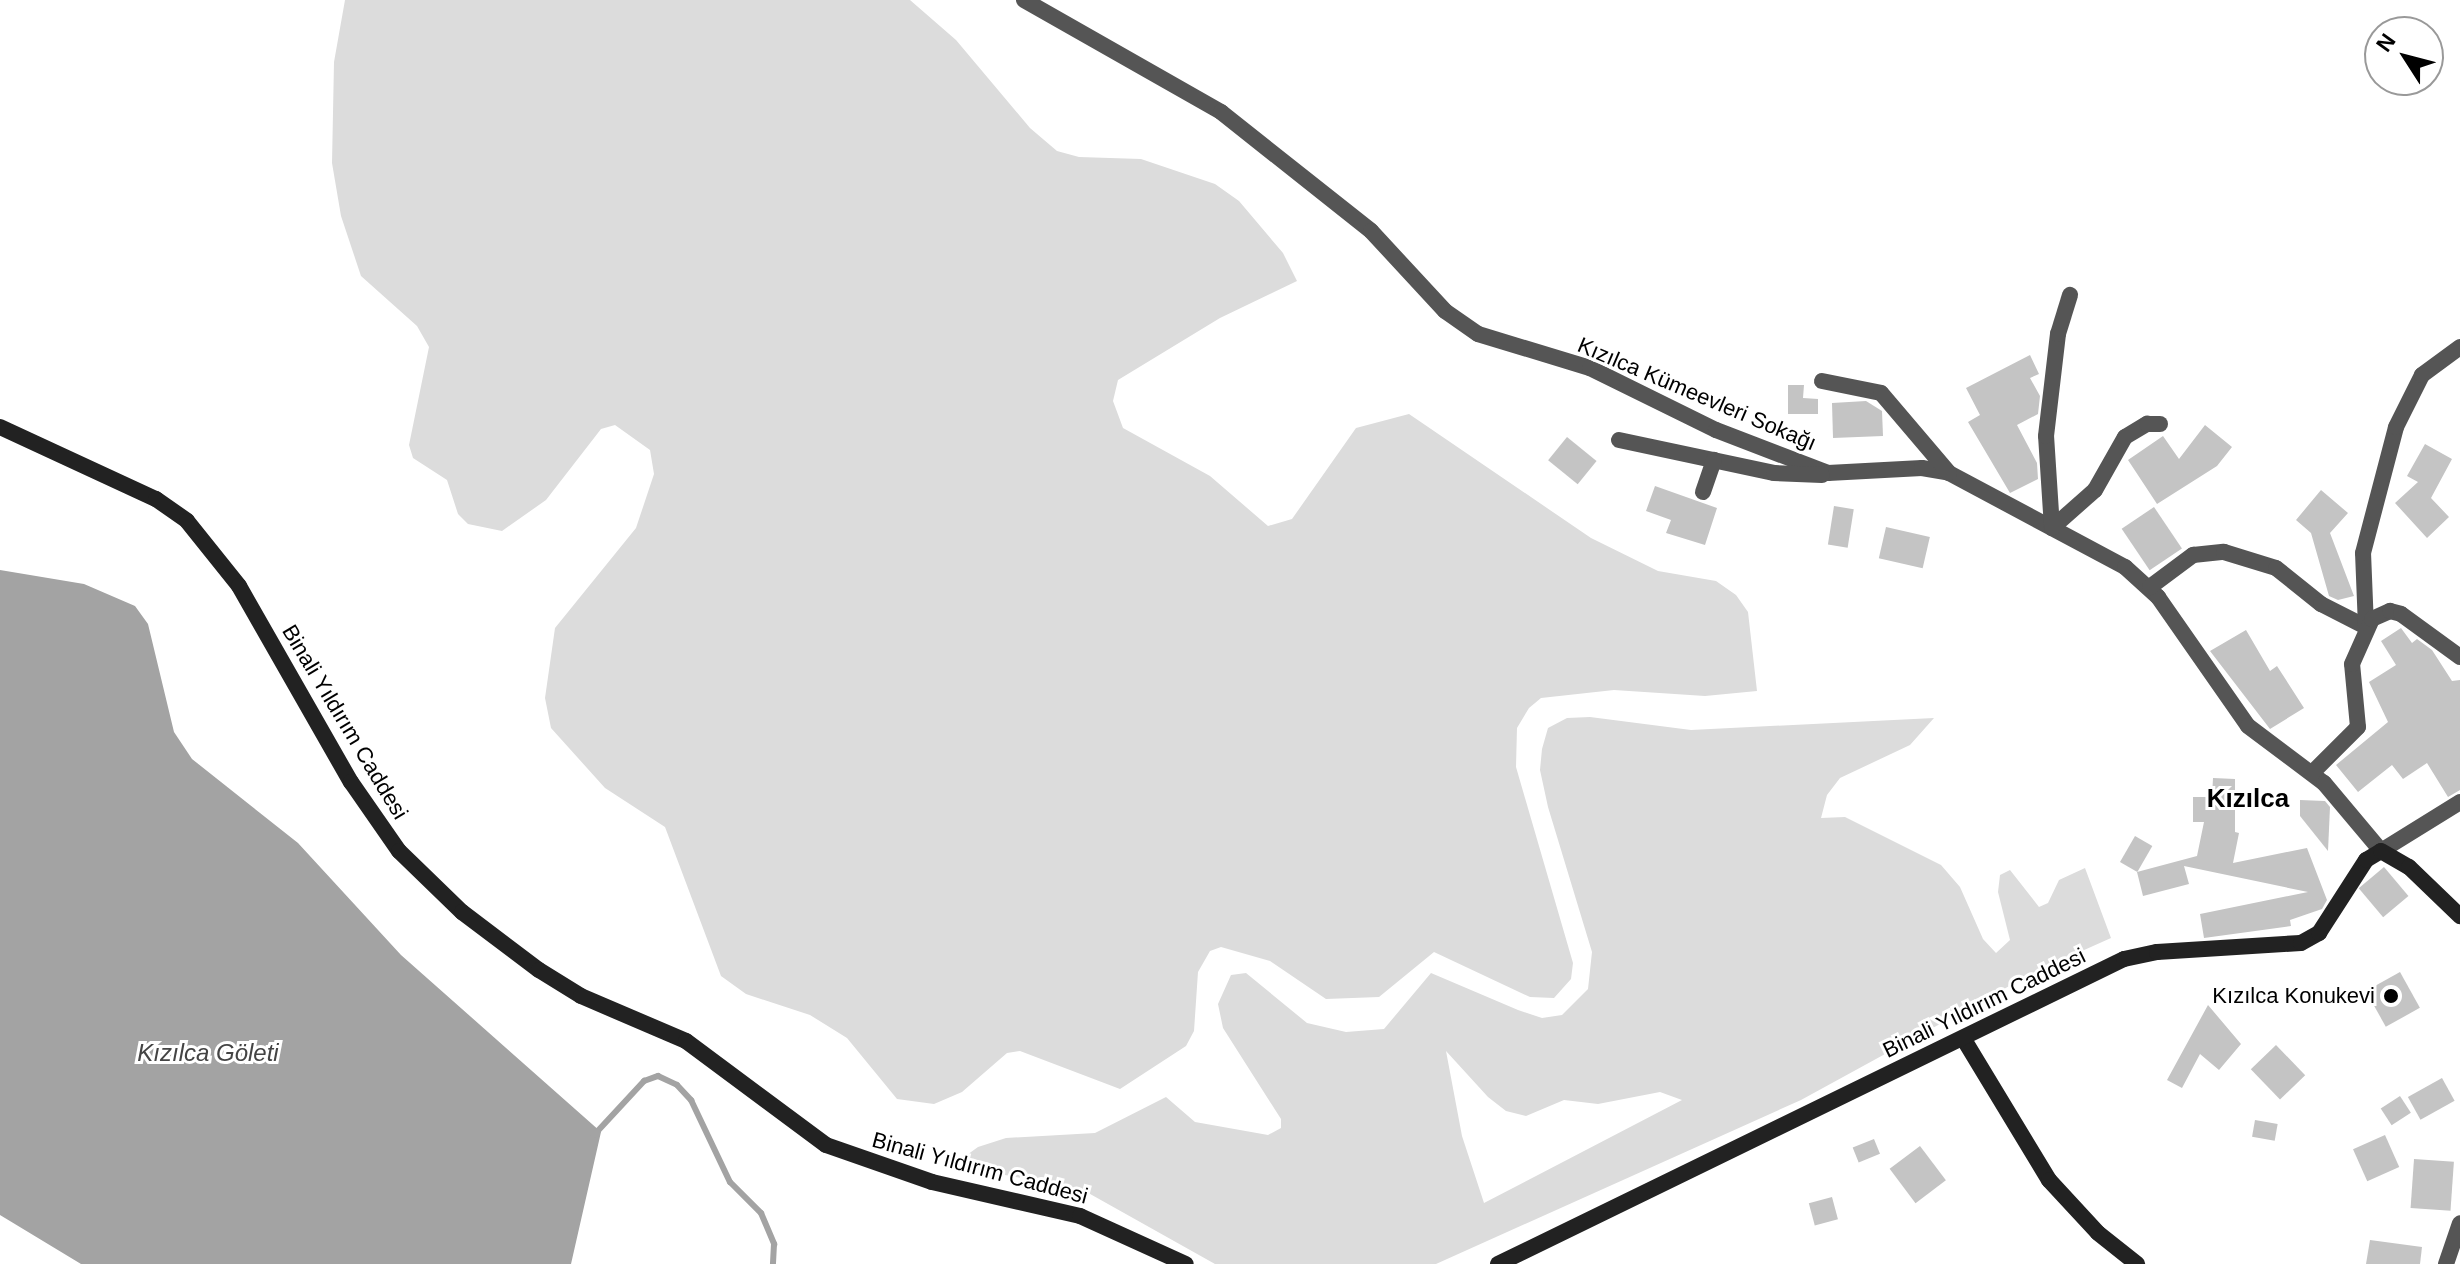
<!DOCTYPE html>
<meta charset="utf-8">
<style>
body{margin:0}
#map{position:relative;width:2460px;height:1264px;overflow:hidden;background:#fff;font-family:Helvetica,sans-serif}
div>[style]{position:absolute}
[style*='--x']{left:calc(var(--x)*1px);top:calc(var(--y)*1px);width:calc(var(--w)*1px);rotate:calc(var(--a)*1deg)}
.green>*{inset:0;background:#dcdcdc}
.water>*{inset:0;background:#a3a3a3}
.stream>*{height:6px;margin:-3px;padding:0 3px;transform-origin:3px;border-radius:3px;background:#a3a3a3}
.building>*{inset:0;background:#c4c4c4;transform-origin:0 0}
.street>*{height:16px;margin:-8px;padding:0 8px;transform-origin:8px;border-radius:8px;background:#555}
.secondary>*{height:16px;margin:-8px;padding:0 8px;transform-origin:8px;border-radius:8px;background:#222}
.dots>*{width:22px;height:22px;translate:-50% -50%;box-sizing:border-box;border:4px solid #fff;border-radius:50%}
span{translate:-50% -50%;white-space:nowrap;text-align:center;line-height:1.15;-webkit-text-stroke:6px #fff;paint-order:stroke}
.street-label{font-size:22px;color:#000}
.poi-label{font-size:22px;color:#000}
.right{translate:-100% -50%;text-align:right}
.water-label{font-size:24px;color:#444;font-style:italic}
.quarter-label{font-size:26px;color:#000;font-weight:700}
.north{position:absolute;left:2364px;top:16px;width:80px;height:80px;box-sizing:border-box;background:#fff;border:2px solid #999;border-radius:50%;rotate:306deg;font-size:22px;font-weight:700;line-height:32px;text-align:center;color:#000}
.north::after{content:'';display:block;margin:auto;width:28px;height:36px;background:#000;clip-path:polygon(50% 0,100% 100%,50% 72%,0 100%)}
</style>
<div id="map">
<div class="green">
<div style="clip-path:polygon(345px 0,910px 0,956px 40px,1030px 128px,1057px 151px,1079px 157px,1141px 159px,1215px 184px,1239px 201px,1283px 253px,1297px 281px,1220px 318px,1118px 380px,1113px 401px,1123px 428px,1210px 476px,1268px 526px,1292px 519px,1356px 428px,1409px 414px,1591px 538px,1658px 571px,1716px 581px,1736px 595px,1748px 612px,1757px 691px,1705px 696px,1614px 690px,1541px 698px,1529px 708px,1517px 728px,1516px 767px,1573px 963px,1571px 979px,1554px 998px,1530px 997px,1434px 952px,1379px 997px,1326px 999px,1270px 961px,1221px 947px,1210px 951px,1198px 972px,1194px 1031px,1186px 1046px,1120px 1089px,1020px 1051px,1007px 1053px,962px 1092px,934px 1104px,897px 1099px,847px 1038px,810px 1015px,746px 994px,721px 976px,665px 827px,605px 788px,551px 728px,545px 698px,555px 628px,636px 528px,654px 474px,650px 450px,615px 425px,601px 429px,546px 500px,502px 531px,468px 524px,458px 514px,447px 480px,413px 458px,409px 445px,429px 347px,417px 326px,361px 276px,341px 216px,332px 163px,334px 62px)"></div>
<div style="clip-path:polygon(evenodd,1590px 717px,1691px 730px,1934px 718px,1910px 745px,1840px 778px,1827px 795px,1821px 818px,1845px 817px,1941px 865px,1960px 887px,1983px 939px,1996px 953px,2010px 940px,1998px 892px,2000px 875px,2010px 870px,2039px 907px,2048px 903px,2059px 880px,2085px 868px,2111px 938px,2035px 972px,1801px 1100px,1436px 1264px,1215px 1264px,1083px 1190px,953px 1165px,978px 1147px,1006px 1138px,1095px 1133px,1166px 1097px,1195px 1122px,1268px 1135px,1281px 1128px,1281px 1119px,1223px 1028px,1218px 1004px,1231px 975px,1246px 973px,1307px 1023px,1346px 1032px,1384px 1029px,1431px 973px,1518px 1010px,1542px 1018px,1562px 1015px,1588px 989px,1592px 952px,1548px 807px,1540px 770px,1542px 749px,1548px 728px,1567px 718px,1590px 717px,1446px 1051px,1488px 1097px,1506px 1111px,1526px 1116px,1564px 1100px,1598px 1104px,1660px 1092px,1682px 1100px,1484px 1203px,1462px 1136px,1446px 1051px)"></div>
</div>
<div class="water">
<div style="clip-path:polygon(0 570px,84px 584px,135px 606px,148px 624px,174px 732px,192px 759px,298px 843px,401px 955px,601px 1132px,571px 1264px,81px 1264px,0 1215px)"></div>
</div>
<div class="stream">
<div style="--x:594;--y:1135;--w:74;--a:-47.2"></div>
<div style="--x:644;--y:1081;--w:15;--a:-20"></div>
<div style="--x:658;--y:1076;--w:21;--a:25"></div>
<div style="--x:677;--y:1085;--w:21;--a:47"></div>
<div style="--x:691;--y:1100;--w:91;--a:64.6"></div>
<div style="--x:730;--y:1182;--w:44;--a:45"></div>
<div style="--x:761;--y:1213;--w:34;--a:67"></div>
<div style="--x:774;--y:1244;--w:20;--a:93"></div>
</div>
<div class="building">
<div style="clip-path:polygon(2030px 355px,2039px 374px,2030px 378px,2040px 396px,2038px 414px,2017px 425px,2037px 463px,2038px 479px,2010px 493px,1968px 422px,1980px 415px,1966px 388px)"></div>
<div style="clip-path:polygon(1788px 385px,1804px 385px,1803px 398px,1818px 399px,1818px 414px,1788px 414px)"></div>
<div style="clip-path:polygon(1866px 401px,1882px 411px,1883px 436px,1833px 438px,1832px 403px)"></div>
<div style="clip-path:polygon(2205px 425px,2232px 447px,2217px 466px,2157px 504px,2128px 460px,2163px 436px,2179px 459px)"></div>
<div style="left:1567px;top:437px;width:38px;height:30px;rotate:39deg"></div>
<div style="clip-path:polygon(2425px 444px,2452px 459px,2431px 498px,2449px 517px,2427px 538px,2395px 503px,2418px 482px,2407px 476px)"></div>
<div style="clip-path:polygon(1655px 486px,1717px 508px,1705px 545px,1666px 533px,1671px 520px,1646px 511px)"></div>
<div style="clip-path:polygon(2321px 490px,2348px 513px,2330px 533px,2354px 596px,2338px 600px,2329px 596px,2311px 533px,2296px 520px)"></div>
<div style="left:1834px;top:506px;width:20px;height:39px;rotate:9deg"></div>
<div style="left:2154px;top:507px;width:50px;height:39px;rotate:56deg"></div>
<div style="left:1886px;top:527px;width:45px;height:32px;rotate:13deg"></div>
<div style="clip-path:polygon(2401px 628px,2412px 643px,2417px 639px,2432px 650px,2452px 681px,2460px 680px,2460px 790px,2448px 797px,2427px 763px,2403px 779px,2392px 765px,2358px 792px,2336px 765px,2388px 722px,2369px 682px,2396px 665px,2381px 641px)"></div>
<div style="clip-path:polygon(2246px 630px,2270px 671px,2277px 666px,2304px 708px,2270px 729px,2210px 651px)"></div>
<div style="clip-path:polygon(2213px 778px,2235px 779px,2235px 832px,2239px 833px,2233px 863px,2307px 848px,2327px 900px,2322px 909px,2290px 920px,2291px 926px,2204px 938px,2200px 914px,2308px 892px,2184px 866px,2189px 884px,2143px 896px,2137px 872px,2197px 856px,2204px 822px,2193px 822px,2193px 797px,2212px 797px)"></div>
<div style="clip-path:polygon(2300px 800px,2325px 801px,2330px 807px,2328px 851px,2300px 816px)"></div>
<div style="left:2135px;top:836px;width:20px;height:30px;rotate:30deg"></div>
<div style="left:2384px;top:867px;width:38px;height:33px;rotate:50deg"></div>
<div style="left:2400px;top:972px;width:41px;height:39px;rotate:61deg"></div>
<div style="clip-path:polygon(2208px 1005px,2241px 1044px,2219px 1070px,2200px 1054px,2182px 1088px,2167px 1080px)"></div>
<div style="left:2276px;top:1045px;width:42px;height:35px;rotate:46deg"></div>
<div style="left:2442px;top:1078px;width:26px;height:39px;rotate:61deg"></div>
<div style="left:2400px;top:1096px;width:20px;height:23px;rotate:57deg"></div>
<div style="left:2255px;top:1120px;width:23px;height:17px;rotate:10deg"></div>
<div style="left:2385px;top:1135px;width:35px;height:35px;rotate:66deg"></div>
<div style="left:1874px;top:1139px;width:16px;height:23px;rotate:68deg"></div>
<div style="left:1920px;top:1146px;width:43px;height:38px;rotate:53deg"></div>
<div style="left:2414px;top:1159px;width:40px;height:49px;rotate:4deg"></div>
<div style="left:1832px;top:1197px;width:23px;height:24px;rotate:75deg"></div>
<div style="clip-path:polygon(2370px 1240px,2422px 1247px,2420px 1264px,2366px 1264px)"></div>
</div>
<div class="street">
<div style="--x:1024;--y:0;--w:227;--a:29.6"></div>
<div style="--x:1221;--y:112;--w:191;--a:38.4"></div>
<div style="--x:1371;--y:231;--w:109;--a:47.2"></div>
<div style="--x:1445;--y:311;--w:40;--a:34.9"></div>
<div style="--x:1478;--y:334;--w:117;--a:16.9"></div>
<div style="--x:1590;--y:368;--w:140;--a:26.2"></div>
<div style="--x:1716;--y:430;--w:120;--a:21"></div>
<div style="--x:1828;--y:473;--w:94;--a:-3"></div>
<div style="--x:1922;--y:468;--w:27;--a:10"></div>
<div style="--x:1949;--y:473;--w:200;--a:28.1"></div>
<div style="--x:2125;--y:567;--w:45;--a:42.3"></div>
<div style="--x:2158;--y:597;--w:157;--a:55.1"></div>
<div style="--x:2248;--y:726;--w:95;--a:36.9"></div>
<div style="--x:2324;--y:783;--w:89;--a:50"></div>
<div style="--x:2381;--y:851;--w:93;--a:-31.8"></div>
<div style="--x:1822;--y:381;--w:60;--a:11.5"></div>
<div style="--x:1881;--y:393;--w:105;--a:49.6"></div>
<div style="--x:1619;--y:440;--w:158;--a:12"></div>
<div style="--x:1774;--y:473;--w:48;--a:2.4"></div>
<div style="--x:1703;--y:492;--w:34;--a:-71"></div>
<div style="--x:2052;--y:528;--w:92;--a:-93.7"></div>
<div style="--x:2046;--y:436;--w:103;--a:-83.3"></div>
<div style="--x:2058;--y:334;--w:41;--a:-72.9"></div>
<div style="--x:2052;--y:528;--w:57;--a:-41.5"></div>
<div style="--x:2095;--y:490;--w:61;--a:-60.5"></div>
<div style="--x:2125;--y:437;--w:26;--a:-31"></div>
<div style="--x:2147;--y:424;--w:13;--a:0"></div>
<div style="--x:2150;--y:587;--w:54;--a:-36.7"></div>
<div style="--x:2193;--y:555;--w:31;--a:-6"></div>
<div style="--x:2224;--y:552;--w:54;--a:17.1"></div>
<div style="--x:2276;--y:568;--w:58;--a:38.7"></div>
<div style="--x:2321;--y:604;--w:51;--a:27.1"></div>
<div style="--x:2366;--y:627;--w:74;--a:-92.3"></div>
<div style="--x:2363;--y:553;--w:130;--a:-75.3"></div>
<div style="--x:2396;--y:427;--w:58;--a:-63.4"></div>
<div style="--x:2422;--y:375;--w:47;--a:-36.4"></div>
<div style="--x:2312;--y:773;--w:65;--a:-45"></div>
<div style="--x:2358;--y:727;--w:63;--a:-95.4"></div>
<div style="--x:2352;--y:664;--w:49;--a:-66"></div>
<div style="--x:2372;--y:619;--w:20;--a:-24"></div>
<div style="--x:2390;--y:611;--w:11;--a:15"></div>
<div style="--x:2401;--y:614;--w:73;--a:36.1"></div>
<div style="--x:2446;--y:1264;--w:43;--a:-71.1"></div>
</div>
<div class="secondary">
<div style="--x:0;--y:427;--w:172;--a:24.8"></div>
<div style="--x:156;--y:499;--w:38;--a:35"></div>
<div style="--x:187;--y:521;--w:83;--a:51.3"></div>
<div style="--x:239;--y:586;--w:226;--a:60.3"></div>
<div style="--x:351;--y:782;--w:84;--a:55.2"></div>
<div style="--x:399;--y:851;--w:88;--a:44.1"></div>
<div style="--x:462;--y:912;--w:96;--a:37"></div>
<div style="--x:539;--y:970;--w:49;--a:31.8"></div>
<div style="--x:581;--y:996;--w:114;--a:23.2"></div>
<div style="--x:686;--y:1041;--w:174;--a:36.6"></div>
<div style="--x:826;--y:1145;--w:112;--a:19.2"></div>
<div style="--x:932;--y:1182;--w:152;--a:12.9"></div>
<div style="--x:1080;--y:1216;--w:116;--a:24.4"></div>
<div style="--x:1963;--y:1038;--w:166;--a:58.8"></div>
<div style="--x:2049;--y:1180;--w:72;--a:47.2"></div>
<div style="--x:2098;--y:1233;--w:50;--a:38.5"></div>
<div style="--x:1498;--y:1264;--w:696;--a:-25.98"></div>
<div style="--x:2124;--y:959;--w:34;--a:-12"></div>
<div style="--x:2157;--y:952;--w:144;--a:-3.6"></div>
<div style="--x:2301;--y:943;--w:21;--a:-29"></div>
<div style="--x:2319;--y:933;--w:87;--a:-57.2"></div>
<div style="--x:2366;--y:860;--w:17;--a:-31"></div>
<div style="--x:2381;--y:851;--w:32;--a:30"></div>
<div style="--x:2409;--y:867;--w:71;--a:43.9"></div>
</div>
<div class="dots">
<div style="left:2391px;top:996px;background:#000"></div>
</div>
<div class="street-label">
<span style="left:1697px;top:394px;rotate:23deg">Kızılca Kümeevleri Sokağı</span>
<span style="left:345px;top:722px;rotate:59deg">Binali Yıldırım Caddesi</span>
<span style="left:1984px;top:1003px;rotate:-26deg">Binali Yıldırım Caddesi</span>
<span style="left:980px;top:1168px;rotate:15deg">Binali Yıldırım Caddesi</span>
</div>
<div class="poi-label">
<span class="right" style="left:2375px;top:996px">Kızılca Konukevi</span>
</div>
<div class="water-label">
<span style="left:208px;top:1053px">Kızılca Göleti</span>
</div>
<div class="quarter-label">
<span style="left:2248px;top:799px">Kızılca</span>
</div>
<div class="north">N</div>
</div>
